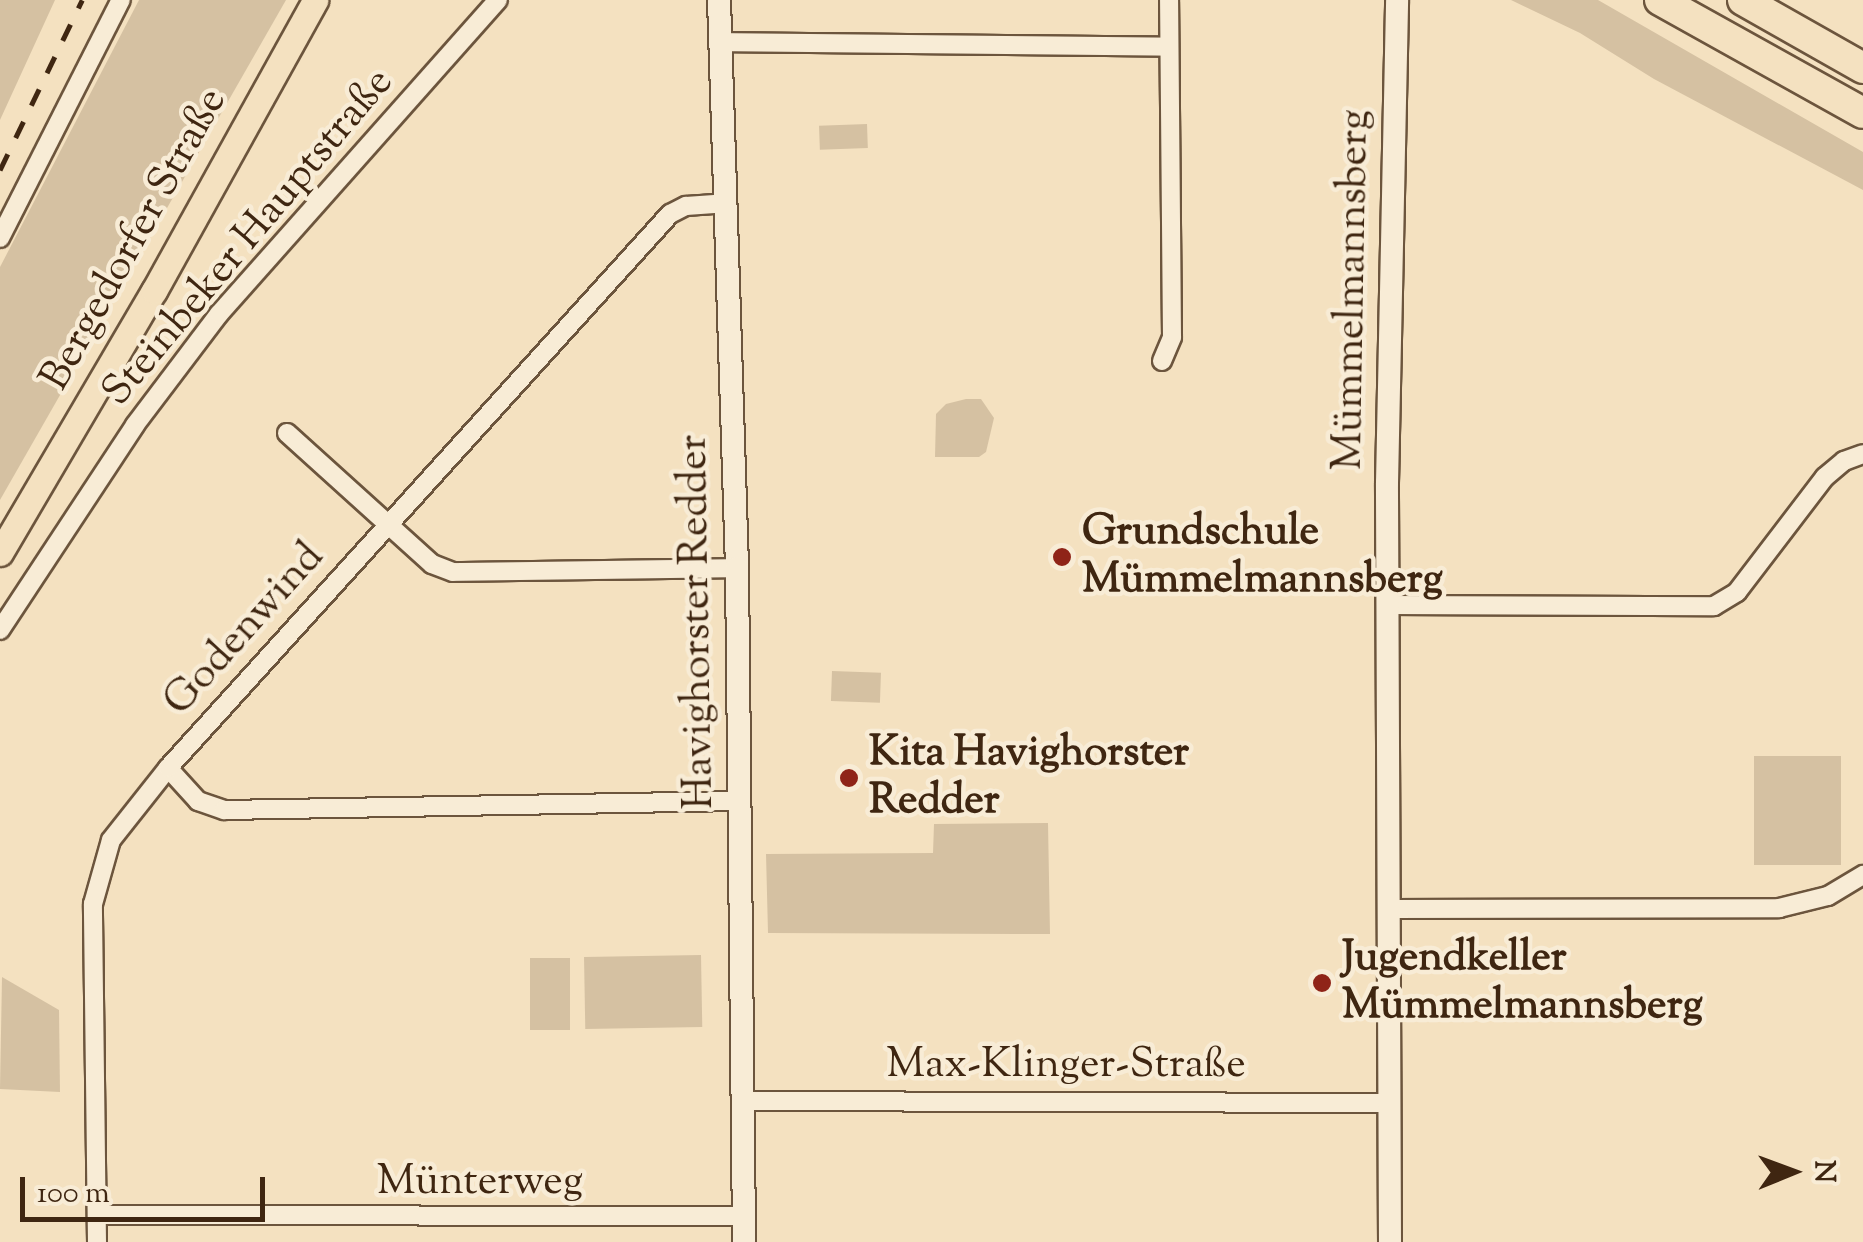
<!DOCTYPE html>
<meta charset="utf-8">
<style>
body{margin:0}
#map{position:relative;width:1863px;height:1242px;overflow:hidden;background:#f4e1c0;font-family:"Sorts Mill Goudy",serif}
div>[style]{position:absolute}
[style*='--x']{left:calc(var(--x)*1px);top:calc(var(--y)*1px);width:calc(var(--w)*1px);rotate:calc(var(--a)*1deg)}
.green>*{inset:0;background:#d5c1a2;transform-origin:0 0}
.roads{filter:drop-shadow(2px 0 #6c553d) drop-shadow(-2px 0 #6c553d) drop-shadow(0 2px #6c553d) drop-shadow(0 -2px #6c553d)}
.street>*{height:18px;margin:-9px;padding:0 9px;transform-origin:9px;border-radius:9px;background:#f8ecd6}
.secondary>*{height:22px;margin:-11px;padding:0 11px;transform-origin:11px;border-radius:11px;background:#f8ecd6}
.primary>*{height:25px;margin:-12.5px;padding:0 12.5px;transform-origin:12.5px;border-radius:12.5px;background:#f4e1c0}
.highway>*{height:30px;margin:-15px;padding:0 15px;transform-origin:15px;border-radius:15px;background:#f4e1c0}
.rail>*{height:5px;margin-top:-2.5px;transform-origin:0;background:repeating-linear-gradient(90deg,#3f2611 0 18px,transparent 0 36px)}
.dots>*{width:28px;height:28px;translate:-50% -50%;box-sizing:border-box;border:5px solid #f8ecd6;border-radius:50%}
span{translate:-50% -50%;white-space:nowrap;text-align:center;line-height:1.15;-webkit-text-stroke:9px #f8ecd6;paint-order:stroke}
.street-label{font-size:42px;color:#3f2611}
.poi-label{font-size:42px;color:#3f2611;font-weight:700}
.left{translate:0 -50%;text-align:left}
.north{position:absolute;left:1743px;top:1122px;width:100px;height:100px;-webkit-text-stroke:8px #f8ecd6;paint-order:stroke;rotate:89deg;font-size:28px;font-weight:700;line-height:40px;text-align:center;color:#3f2611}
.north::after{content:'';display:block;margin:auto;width:35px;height:45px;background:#3f2611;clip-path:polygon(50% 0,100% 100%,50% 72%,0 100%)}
.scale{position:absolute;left:20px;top:1177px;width:245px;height:45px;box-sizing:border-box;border:5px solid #3f2611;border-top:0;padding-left:12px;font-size:30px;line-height:35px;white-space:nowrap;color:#3f2611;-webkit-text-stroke:8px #f8ecd6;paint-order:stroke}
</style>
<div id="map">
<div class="green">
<div style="clip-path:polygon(0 0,55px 0,0 120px)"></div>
<div style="clip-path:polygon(139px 0,286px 0,0 500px,0 267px)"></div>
<div style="clip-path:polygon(1511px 0,1598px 0,1863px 152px,1863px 190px,1654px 79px,1580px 33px)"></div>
<div style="left:867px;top:124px;width:24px;height:48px;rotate:88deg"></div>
<div style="clip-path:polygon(966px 399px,981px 399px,994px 418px,986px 452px,979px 457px,935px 457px,936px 414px,946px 404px)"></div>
<div style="left:832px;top:671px;width:49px;height:30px;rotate:2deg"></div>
<div style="left:1754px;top:756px;width:87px;height:109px"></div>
<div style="clip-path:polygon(1048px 823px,1050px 934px,768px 933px,766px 854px,933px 853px,934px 824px)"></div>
<div style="left:701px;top:955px;width:72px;height:117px;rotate:89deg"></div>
<div style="left:530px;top:958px;width:40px;height:72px"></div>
<div style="clip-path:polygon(2px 977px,59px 1010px,60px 1092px,0 1089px)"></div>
</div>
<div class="roads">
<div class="street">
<div style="--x:720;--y:42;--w:449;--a:0.6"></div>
<div style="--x:0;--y:238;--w:267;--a:-63.1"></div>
<div style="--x:1162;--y:361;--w:26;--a:-67"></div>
<div style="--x:1172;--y:337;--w:337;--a:-90.5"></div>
<div style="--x:287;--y:433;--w:195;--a:42.1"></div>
<div style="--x:432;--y:564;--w:22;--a:21"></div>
<div style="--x:453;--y:572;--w:284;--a:-0.8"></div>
<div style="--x:1389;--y:605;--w:325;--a:0.2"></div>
<div style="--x:1714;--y:606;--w:27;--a:-31"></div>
<div style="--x:1737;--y:592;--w:145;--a:-52.6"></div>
<div style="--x:1825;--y:477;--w:25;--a:-40"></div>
<div style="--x:1844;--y:461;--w:20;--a:-20"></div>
<div style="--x:0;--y:630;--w:245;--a:-56.6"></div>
<div style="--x:135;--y:425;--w:139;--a:-52.9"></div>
<div style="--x:219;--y:314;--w:420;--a:-48.4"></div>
<div style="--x:168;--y:768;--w:45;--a:47.7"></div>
<div style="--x:198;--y:801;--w:28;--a:19"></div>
<div style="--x:224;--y:810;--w:515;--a:-1"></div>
<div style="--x:1390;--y:909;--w:389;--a:-0.1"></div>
<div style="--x:1779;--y:908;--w:50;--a:-13.8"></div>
<div style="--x:1828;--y:896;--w:41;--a:-31"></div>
<div style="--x:743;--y:1101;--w:645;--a:0.18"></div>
<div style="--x:97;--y:1215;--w:647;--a:0.09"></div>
<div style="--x:97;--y:1242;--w:338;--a:-90.7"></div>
<div style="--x:93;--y:904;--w:66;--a:-74.3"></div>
<div style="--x:111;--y:840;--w:92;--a:-51.6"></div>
<div style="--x:168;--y:768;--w:748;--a:-47.82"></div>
<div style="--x:670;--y:214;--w:18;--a:-27"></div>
<div style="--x:686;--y:206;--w:39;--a:-4"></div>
</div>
<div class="secondary">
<div style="--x:719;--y:0;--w:568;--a:88.18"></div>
<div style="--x:737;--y:568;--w:674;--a:89.4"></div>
<div style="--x:1390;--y:1242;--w:759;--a:-90.23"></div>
<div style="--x:1387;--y:483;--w:483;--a:-88.8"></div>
</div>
<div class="primary">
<div style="--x:0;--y:553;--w:304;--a:-59.6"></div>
<div style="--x:154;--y:291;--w:333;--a:-61"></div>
</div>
<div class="highway">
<div style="--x:1660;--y:0;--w:232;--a:29.1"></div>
<div style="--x:1743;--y:0;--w:138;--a:29.5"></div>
</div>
</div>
<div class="rail">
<div style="--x:0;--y:170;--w:189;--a:-64.2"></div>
</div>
<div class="dots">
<div style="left:1062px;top:557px;background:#8f2418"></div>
<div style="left:849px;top:778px;background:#8f2418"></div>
<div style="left:1322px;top:983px;background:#8f2418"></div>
</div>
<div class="street-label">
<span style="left:249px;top:238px;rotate:-50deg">Steinbeker Hauptstraße</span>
<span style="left:135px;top:240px;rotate:-61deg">Bergedorfer Straße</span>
<span style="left:1353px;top:290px;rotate:-89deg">Mümmelmannsberg</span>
<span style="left:698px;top:622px;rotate:-91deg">Havighorster Redder</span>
<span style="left:245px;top:630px;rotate:-48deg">Godenwind</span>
<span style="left:1066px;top:1066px">Max-Klinger-Straße</span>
<span style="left:480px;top:1183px">Münterweg</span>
</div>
<div class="poi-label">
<span class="left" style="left:1082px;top:557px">Grundschule<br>Mümmelmannsberg</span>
<span class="left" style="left:869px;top:778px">Kita Havighorster<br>Redder</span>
<span class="left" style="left:1342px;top:983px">Jugendkeller<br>Mümmelmannsberg</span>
</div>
<div class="north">N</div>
<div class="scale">100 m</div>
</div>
